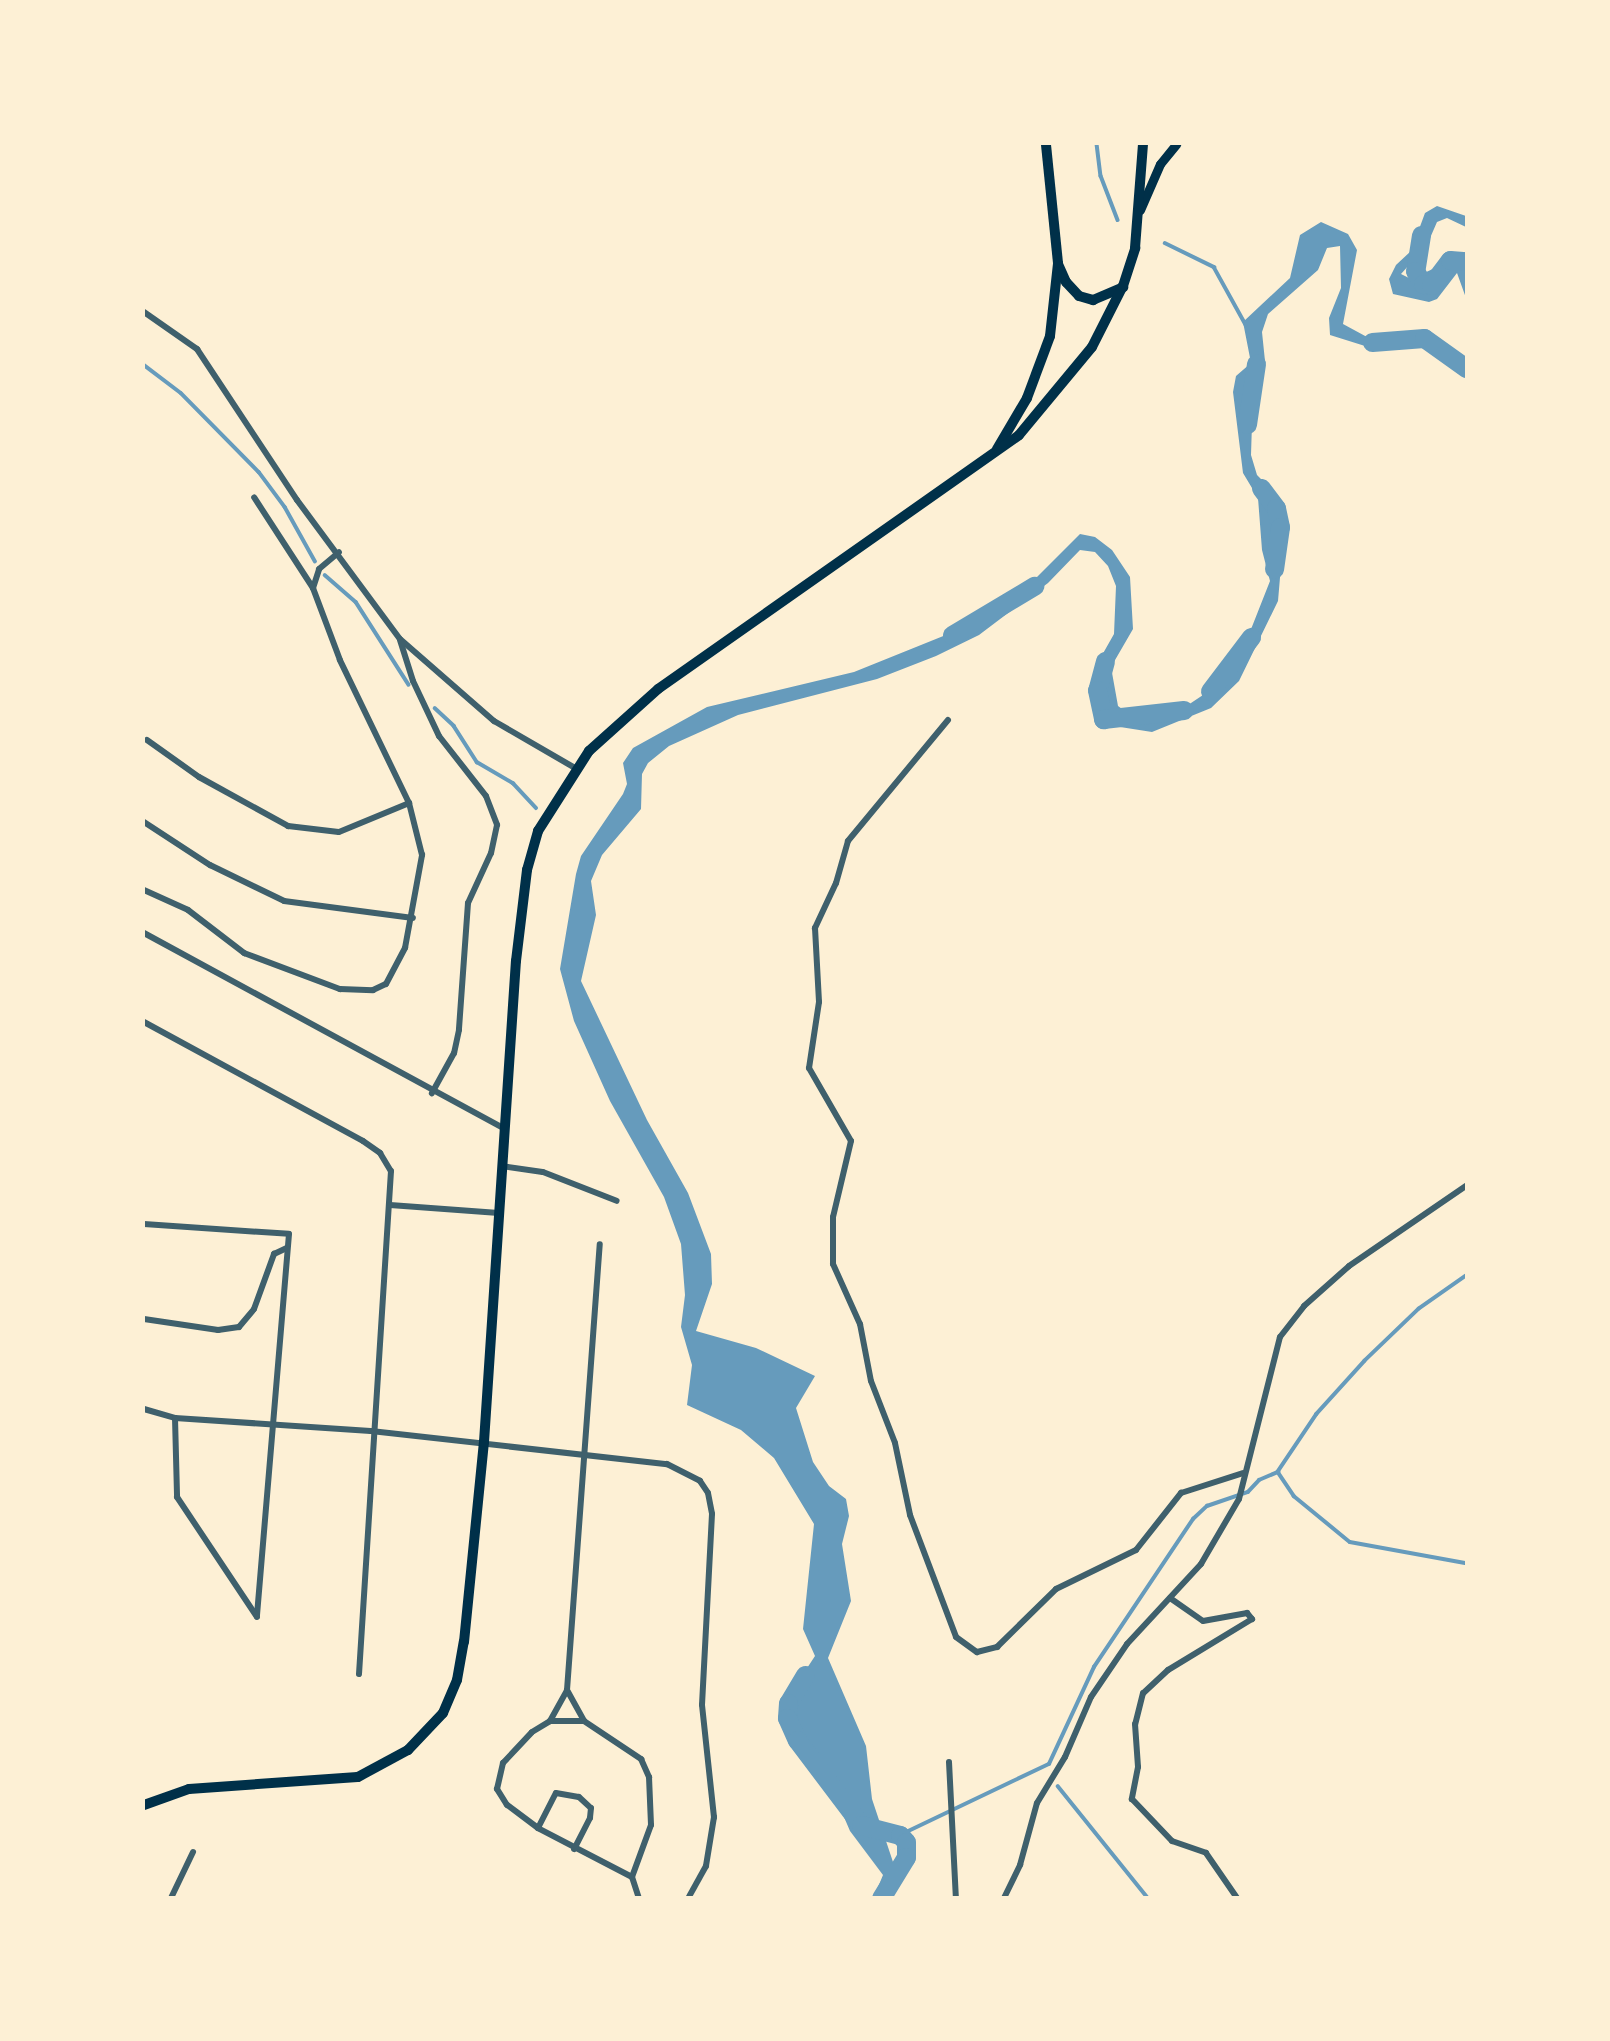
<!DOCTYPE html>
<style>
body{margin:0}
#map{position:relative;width:1610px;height:2041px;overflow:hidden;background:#fdf0d5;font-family:"Fira Sans Condensed",sans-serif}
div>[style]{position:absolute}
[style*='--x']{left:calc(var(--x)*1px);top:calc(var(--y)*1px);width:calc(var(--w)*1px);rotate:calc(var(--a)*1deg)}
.water>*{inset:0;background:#669bbc}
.stream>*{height:3.5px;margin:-1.75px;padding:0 1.75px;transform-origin:1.75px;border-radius:1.75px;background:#669bbc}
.river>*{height:19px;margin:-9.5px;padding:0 9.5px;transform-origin:9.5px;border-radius:9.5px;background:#669bbc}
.minor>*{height:6px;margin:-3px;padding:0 3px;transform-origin:3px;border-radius:3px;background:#3f606c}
.secondary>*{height:9px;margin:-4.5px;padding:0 4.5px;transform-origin:4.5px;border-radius:4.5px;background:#003049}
.primary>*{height:10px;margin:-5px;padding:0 5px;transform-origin:5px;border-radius:5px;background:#003049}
span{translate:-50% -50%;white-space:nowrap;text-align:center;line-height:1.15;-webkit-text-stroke:6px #fdf0d5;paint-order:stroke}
.frame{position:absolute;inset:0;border:145px solid #fdf0d5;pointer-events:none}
</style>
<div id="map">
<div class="water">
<div style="clip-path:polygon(1437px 206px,1466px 216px,1466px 227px,1447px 218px,1437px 222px,1427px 245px,1401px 274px,1411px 279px,1448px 262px,1465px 262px,1466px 298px,1457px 273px,1437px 299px,1429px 302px,1393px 294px,1389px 279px,1396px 265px,1411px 251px,1425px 213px)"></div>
<div style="clip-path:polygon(1321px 222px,1348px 234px,1357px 250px,1343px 324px,1367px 337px,1408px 341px,1422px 333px,1434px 336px,1466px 362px,1466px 378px,1424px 346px,1365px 346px,1330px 335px,1329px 318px,1341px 288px,1340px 246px,1327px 248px,1318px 270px,1268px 314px,1262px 332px,1265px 361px,1253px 392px,1251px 455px,1257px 475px,1275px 493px,1281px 566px,1278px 601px,1239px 681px,1211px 708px,1152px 732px,1101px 724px,1097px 664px,1114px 634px,1116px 586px,1108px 566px,1095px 552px,1080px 550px,1048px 583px,979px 635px,936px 656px,877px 679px,738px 715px,669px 746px,648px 763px,642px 774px,641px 809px,602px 855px,591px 881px,596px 915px,581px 981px,647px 1120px,688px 1193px,711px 1254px,712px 1284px,696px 1331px,756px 1348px,815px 1376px,796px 1408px,813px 1462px,829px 1486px,846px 1499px,849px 1516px,842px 1544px,851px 1601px,828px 1658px,866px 1746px,872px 1799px,899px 1880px,891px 1897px,874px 1897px,883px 1875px,850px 1831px,823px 1768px,793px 1714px,790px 1694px,815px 1656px,803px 1629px,814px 1524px,774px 1458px,741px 1430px,687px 1405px,692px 1365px,681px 1327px,685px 1295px,681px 1244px,664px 1197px,610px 1101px,574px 1021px,560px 969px,576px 874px,581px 856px,623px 794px,627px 784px,623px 763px,633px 748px,707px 707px,854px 672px,988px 618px,1016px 598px,1080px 534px,1095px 537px,1112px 550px,1130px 577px,1133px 629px,1111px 667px,1118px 706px,1133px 717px,1150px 716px,1185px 707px,1206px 693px,1244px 647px,1270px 581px,1262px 550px,1258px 498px,1243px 473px,1233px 392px,1236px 376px,1251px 363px,1243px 322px,1290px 278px,1300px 235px)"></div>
</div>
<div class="stream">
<div style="--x:1097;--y:144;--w:32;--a:83"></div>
<div style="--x:1101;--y:176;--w:47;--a:68.9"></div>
<div style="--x:1165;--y:243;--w:55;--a:26.1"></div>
<div style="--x:1214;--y:267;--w:66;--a:61.1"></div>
<div style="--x:144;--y:365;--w:46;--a:37.1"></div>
<div style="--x:181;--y:393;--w:111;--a:45.4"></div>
<div style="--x:259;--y:472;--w:44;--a:53.4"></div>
<div style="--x:285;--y:507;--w:62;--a:60.9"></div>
<div style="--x:325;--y:575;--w:41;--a:41.1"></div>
<div style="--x:356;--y:602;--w:98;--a:57.4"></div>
<div style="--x:435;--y:708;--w:26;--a:43"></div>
<div style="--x:454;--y:726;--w:43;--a:57.4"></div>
<div style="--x:477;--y:762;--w:42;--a:30.3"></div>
<div style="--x:513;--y:783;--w:34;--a:47"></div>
<div style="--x:1466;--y:1276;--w:57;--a:144.9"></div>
<div style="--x:1419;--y:1309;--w:75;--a:136.1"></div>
<div style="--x:1365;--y:1361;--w:72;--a:132.2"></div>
<div style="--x:1317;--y:1414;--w:70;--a:123.9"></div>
<div style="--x:1278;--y:1472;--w:29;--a:56"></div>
<div style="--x:1294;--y:1496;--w:72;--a:39.4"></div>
<div style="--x:1350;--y:1542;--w:118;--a:10.3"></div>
<div style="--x:1058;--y:1786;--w:144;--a:51.2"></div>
<div style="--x:900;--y:1835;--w:165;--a:-25.5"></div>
<div style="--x:1049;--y:1764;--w:107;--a:-65.1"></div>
<div style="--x:1094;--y:1667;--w:178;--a:-56.2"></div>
<div style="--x:1193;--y:1519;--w:19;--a:-43"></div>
<div style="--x:1207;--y:1506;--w:43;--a:-18.9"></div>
<div style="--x:1248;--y:1492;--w:16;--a:-47"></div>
<div style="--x:1259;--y:1480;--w:21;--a:-23"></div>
</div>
<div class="river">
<div style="--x:1421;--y:235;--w:36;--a:99"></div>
<div style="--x:1415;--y:271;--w:15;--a:58"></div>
<div style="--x:1423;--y:284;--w:8;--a:7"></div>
<div style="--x:1431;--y:285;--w:31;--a:-53"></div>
<div style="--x:1450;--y:260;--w:16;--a:4"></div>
<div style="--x:1372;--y:342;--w:52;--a:-4.4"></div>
<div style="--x:1424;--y:338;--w:52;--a:35.5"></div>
<div style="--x:1247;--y:424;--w:61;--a:-81.5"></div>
<div style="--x:1261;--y:488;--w:25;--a:53"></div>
<div style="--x:1276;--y:508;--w:19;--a:78"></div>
<div style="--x:1280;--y:527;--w:42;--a:98.1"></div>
<div style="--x:952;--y:635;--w:96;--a:-30.9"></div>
<div style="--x:1105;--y:661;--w:30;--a:105"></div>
<div style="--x:1097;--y:690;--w:30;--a:78"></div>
<div style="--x:1103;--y:719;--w:81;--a:-6.4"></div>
<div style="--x:1210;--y:691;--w:68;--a:-52.8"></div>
<div style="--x:805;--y:1675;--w:33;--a:121"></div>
<div style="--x:788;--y:1703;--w:15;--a:94"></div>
<div style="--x:787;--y:1718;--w:24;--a:66"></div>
<div style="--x:797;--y:1740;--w:106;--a:53"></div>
<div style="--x:861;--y:1825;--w:40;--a:14.4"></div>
<div style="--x:900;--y:1835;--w:9;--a:49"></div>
<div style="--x:906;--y:1842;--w:15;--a:90"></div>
<div style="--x:906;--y:1857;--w:48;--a:121.4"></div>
</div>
<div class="minor">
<div style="--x:144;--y:312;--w:65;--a:34.9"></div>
<div style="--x:197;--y:349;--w:181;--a:56.5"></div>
<div style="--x:297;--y:500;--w:173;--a:53.5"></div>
<div style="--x:400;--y:639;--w:125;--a:41.1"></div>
<div style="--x:494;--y:721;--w:94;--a:30.1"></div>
<div style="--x:313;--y:588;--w:20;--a:-72"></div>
<div style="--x:319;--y:569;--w:26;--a:-40"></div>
<div style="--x:400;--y:640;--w:43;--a:72.4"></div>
<div style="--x:413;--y:681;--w:61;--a:64.7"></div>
<div style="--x:439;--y:736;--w:76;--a:51.9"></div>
<div style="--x:486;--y:796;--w:31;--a:69"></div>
<div style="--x:497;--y:825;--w:29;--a:102"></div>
<div style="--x:491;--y:853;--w:55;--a:114.7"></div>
<div style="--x:468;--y:903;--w:127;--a:94.1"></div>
<div style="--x:459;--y:1030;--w:24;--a:102"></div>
<div style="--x:454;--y:1053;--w:46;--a:118.8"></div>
<div style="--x:948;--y:720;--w:157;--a:129.6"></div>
<div style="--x:848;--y:841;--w:44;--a:105.9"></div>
<div style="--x:836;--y:883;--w:50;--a:115"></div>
<div style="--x:815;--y:928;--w:74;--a:86.9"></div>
<div style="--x:819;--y:1002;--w:67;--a:98.6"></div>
<div style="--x:809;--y:1068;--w:84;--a:60.1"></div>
<div style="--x:851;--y:1141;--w:78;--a:103.3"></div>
<div style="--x:833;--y:1217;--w:47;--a:90"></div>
<div style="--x:833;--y:1264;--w:66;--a:65.8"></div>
<div style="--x:860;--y:1324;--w:58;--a:79.1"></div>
<div style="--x:871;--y:1381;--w:66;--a:68.8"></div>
<div style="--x:895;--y:1443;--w:74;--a:78.2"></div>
<div style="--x:910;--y:1515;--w:130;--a:69.3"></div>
<div style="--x:956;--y:1637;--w:26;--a:36"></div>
<div style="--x:977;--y:1652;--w:21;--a:-14"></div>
<div style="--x:997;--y:1647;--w:83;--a:-44.5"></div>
<div style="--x:1056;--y:1589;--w:89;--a:-26"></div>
<div style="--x:1136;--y:1550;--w:73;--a:-51.7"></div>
<div style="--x:1181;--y:1493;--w:65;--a:-17.9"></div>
<div style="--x:147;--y:740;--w:64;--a:35.4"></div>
<div style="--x:199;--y:777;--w:102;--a:28.8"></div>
<div style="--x:288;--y:826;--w:51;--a:6.7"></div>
<div style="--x:339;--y:832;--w:76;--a:-22.5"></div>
<div style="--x:144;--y:822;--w:79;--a:33.1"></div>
<div style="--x:210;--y:865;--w:82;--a:25.9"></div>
<div style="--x:284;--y:901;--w:130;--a:7.5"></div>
<div style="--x:144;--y:890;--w:48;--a:24.4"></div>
<div style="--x:188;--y:910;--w:71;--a:37.5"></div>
<div style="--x:244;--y:953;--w:103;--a:20.6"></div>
<div style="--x:340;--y:989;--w:33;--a:2"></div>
<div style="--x:373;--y:990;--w:14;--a:-25"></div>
<div style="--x:386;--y:984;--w:41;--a:-62.2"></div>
<div style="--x:405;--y:948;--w:95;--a:-79.6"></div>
<div style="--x:422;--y:855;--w:54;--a:-104"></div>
<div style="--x:409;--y:803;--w:159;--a:-115.8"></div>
<div style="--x:340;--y:660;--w:77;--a:-110.6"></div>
<div style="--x:313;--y:588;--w:108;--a:-123"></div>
<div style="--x:144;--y:933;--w:409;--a:28.5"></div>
<div style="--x:144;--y:1022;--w:249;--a:28.5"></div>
<div style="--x:363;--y:1141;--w:21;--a:35"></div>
<div style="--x:380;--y:1153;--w:21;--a:59"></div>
<div style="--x:391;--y:1171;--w:504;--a:93.64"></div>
<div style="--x:501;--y:1166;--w:42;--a:8.1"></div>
<div style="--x:543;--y:1172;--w:79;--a:21.4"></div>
<div style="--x:390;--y:1205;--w:109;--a:4.2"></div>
<div style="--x:144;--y:1224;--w:145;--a:3.9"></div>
<div style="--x:289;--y:1234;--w:384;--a:94.8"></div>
<div style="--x:144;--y:1319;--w:75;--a:8.5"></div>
<div style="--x:218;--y:1330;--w:21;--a:-8"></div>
<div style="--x:239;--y:1327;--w:23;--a:-50"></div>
<div style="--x:254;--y:1309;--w:59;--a:-70"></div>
<div style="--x:274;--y:1254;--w:14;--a:-25"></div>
<div style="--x:144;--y:1409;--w:32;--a:16"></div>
<div style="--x:175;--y:1418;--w:196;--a:3.8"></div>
<div style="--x:371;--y:1431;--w:298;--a:6.4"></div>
<div style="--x:667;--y:1464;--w:37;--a:27"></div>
<div style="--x:700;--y:1481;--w:14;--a:56"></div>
<div style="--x:708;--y:1493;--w:21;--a:79"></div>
<div style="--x:712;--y:1514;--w:191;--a:93"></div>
<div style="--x:702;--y:1705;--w:113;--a:83.9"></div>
<div style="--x:714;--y:1817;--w:50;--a:99.3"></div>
<div style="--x:706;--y:1866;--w:37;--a:119"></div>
<div style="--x:175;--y:1418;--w:79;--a:88.5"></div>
<div style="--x:177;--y:1497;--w:144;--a:56.3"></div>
<div style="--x:1170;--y:1598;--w:40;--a:34.9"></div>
<div style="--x:1203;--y:1621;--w:45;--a:-10.3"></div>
<div style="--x:1247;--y:1613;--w:8;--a:50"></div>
<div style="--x:1252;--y:1619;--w:98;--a:148.7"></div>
<div style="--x:1168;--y:1670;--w:34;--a:137"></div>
<div style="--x:1143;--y:1693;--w:32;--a:104"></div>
<div style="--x:1135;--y:1724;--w:43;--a:86"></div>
<div style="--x:1138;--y:1767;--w:33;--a:101"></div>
<div style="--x:1132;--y:1799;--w:58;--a:46.4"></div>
<div style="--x:1172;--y:1841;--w:36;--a:19"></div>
<div style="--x:1206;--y:1853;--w:55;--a:55.4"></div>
<div style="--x:567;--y:1690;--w:35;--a:61"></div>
<div style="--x:584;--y:1721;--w:69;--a:33.7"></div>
<div style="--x:641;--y:1759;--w:20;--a:66"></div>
<div style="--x:649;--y:1777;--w:48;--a:87.6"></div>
<div style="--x:651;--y:1825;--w:55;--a:110.1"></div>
<div style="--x:632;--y:1877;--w:106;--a:-152.5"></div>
<div style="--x:538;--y:1828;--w:39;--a:-143"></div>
<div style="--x:507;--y:1805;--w:19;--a:-122"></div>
<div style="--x:497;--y:1789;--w:27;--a:-77"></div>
<div style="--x:503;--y:1763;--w:42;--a:-46.9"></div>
<div style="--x:532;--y:1732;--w:21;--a:-31"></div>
<div style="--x:550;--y:1721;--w:34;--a:0"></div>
<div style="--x:550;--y:1721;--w:35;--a:-61"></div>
<div style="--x:567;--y:1690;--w:447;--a:-85.8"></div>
<div style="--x:949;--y:1762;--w:136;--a:87.1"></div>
<div style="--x:538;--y:1828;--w:39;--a:-63"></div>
<div style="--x:556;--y:1793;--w:23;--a:10"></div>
<div style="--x:579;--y:1797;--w:16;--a:43"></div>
<div style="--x:591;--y:1808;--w:10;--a:96"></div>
<div style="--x:590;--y:1818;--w:35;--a:117"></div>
<div style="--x:632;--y:1877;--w:22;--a:72"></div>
<div style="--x:171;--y:1898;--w:51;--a:-64.4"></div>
<div style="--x:1004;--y:1898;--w:37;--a:-64"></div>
<div style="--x:1020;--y:1865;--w:64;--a:-74.7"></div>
<div style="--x:1037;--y:1803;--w:54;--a:-58.7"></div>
<div style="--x:1065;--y:1757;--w:65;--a:-66.6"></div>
<div style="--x:1091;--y:1697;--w:64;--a:-55.8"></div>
<div style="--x:1127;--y:1644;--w:109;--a:-47.2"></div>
<div style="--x:1201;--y:1564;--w:75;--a:-59.7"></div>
<div style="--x:1239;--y:1499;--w:167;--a:-75.8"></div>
<div style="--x:1280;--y:1337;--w:39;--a:-52"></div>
<div style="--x:1304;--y:1306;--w:60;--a:-41.6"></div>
<div style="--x:1349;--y:1266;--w:142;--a:-34.4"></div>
</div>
<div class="secondary">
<div style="--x:1140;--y:210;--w:50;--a:-66.5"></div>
<div style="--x:1160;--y:164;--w:26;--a:-51"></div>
</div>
<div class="primary">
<div style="--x:1058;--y:264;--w:20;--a:66"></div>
<div style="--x:1066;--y:282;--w:19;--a:47"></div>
<div style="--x:1079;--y:296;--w:15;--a:16"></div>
<div style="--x:1093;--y:300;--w:33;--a:-23"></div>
<div style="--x:997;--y:449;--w:59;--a:-59.5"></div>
<div style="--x:1027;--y:398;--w:66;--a:-69.6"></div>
<div style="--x:1050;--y:336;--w:73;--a:-83.7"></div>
<div style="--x:1058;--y:263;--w:120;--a:-95.8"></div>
<div style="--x:144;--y:1805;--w:48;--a:-19.6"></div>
<div style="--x:189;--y:1789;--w:169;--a:-4.1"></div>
<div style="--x:358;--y:1777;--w:57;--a:-28.4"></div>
<div style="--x:408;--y:1750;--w:51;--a:-46.6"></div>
<div style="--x:443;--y:1713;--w:36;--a:-67"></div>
<div style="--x:457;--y:1680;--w:39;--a:-80"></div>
<div style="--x:464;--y:1642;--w:201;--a:-84.3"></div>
<div style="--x:484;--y:1442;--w:482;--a:-86.2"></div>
<div style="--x:516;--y:961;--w:92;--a:-83.1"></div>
<div style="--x:527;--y:870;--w:41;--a:-74.2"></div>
<div style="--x:538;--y:831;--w:95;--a:-57.5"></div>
<div style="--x:589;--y:751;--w:93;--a:-41.9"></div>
<div style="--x:658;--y:689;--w:441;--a:-35.1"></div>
<div style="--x:1019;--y:435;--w:114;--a:-50.3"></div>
<div style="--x:1092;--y:347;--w:68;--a:-63.1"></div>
<div style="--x:1123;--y:286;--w:40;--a:-72"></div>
<div style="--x:1135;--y:248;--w:104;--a:-85.6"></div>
</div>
<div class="frame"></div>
</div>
